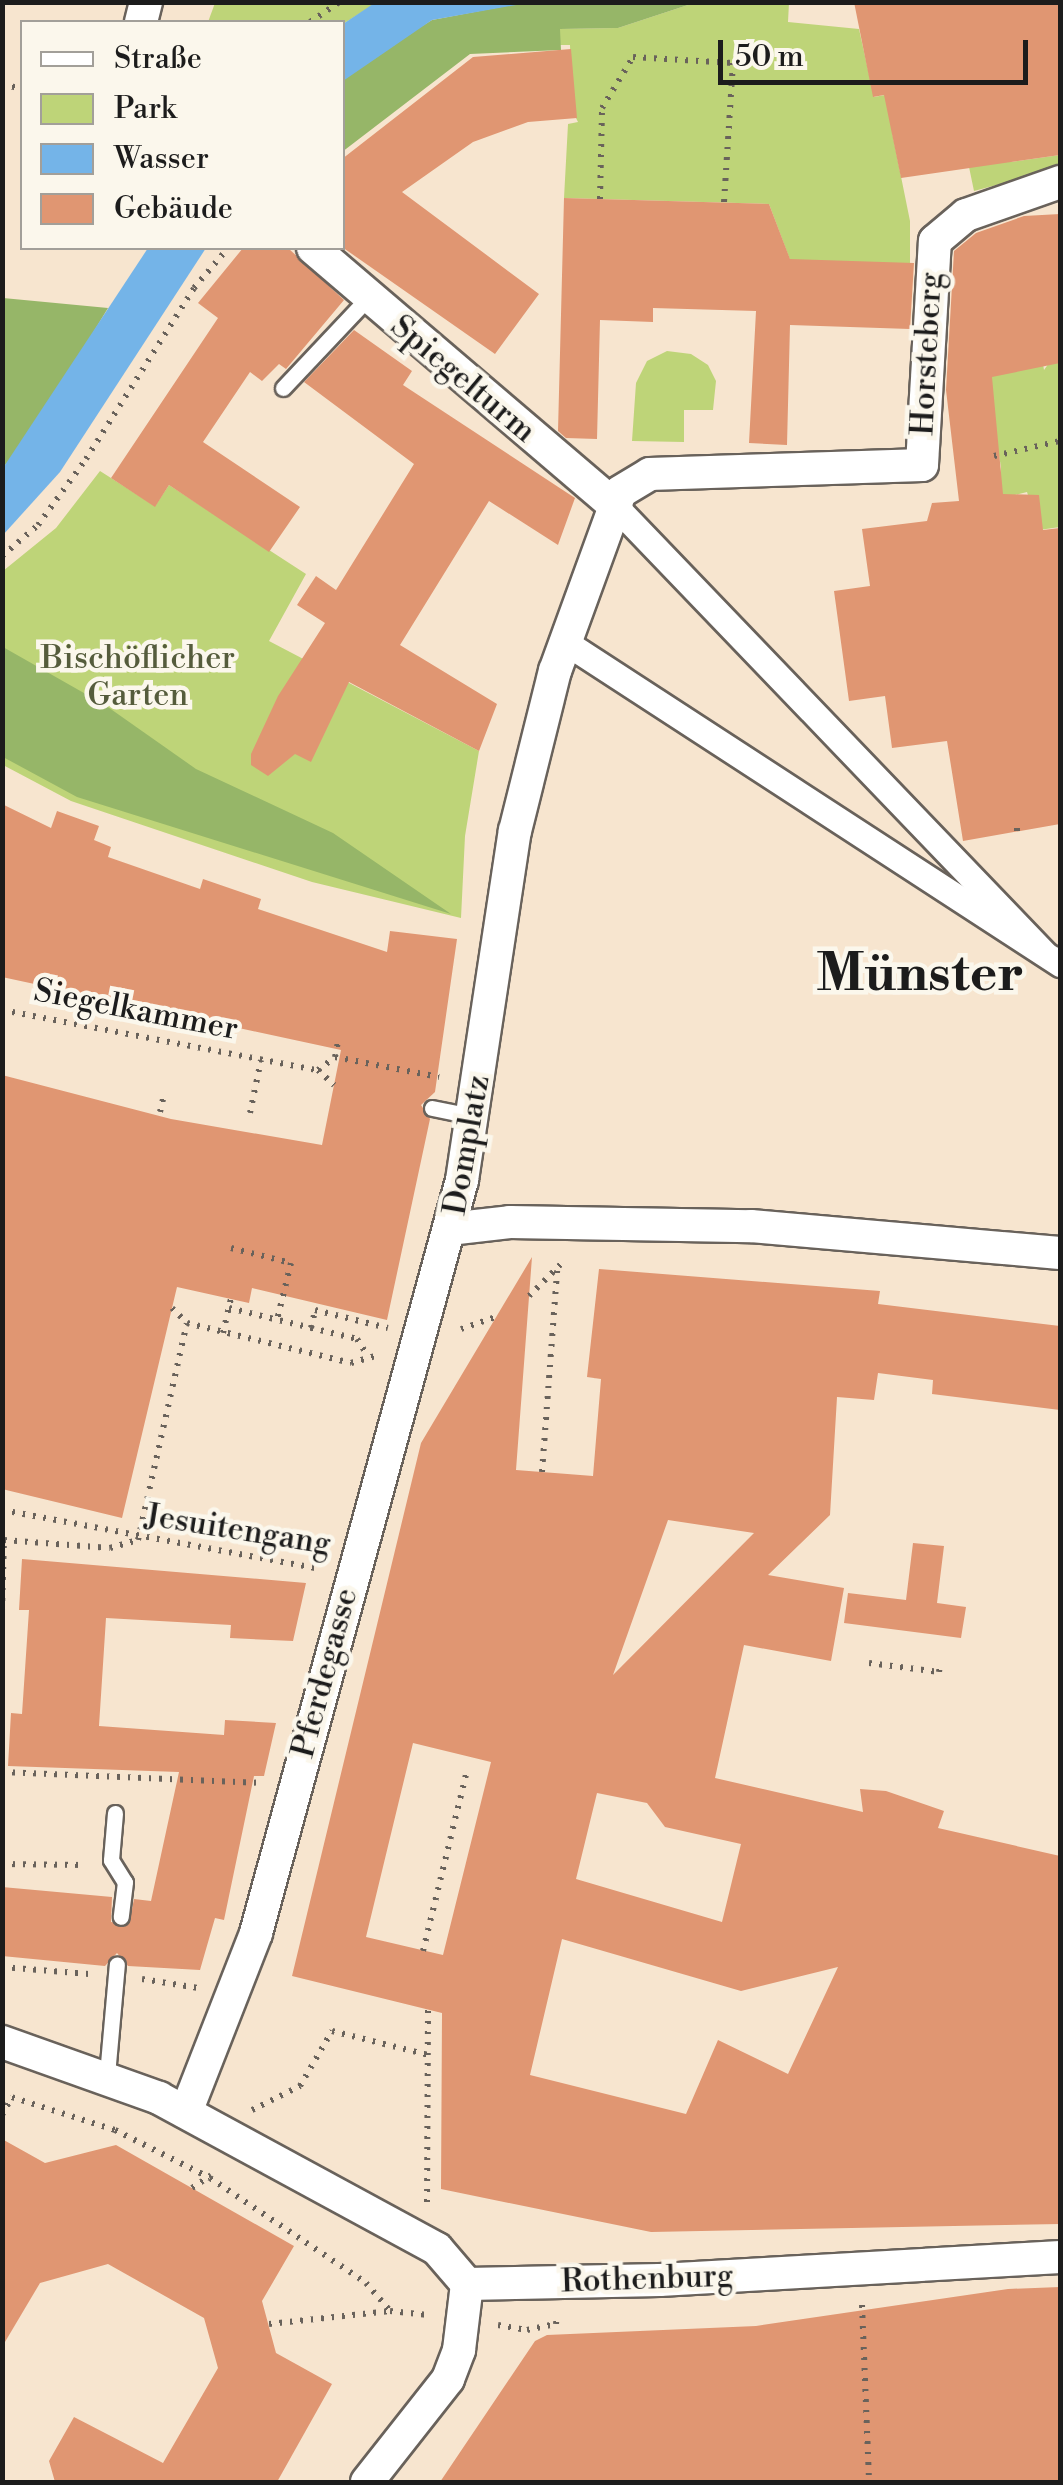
<!DOCTYPE html>
<meta charset="utf-8">
<style>
body{margin:0}
#map{position:relative;width:1063px;height:2485px;overflow:hidden;background:#f7e5cf;font-family:"Libre Bodoni",serif}
div>[style]{position:absolute}
[style*='--x']{left:calc(var(--x)*1px);top:calc(var(--y)*1px);width:calc(var(--w)*1px);rotate:calc(var(--a)*1deg)}
.green>*{inset:0;background:#bed478}
.forest>*{inset:0;background:#96b668}
.water>*{inset:0;background:#74b4e8}
.building>*{inset:0;background:#e09672}
.path>*{height:6px;margin-top:-3px;transform-origin:0;background:repeating-linear-gradient(90deg,#69625b 0 2.5px,transparent 0 10.5px)}
.roads{filter:drop-shadow(2px 0 #69625b) drop-shadow(-2px 0 #69625b) drop-shadow(0 2px #69625b) drop-shadow(0 -2px #69625b)}
.service>*{height:15px;margin:-7.5px;padding:0 7.5px;transform-origin:7.5px;border-radius:7.5px;background:#fff}
.pedestrian>*{height:25px;margin:-12.5px;padding:0 12.5px;transform-origin:12.5px;border-radius:12.5px;background:#fff}
.minor>*{height:32px;margin:-16px;padding:0 16px;transform-origin:16px;border-radius:16px;background:#fff}
span{translate:-50% -50%;white-space:nowrap;text-align:center;line-height:1.15;-webkit-text-stroke:9px #fbf7ec;paint-order:stroke}
.street-label{font-size:32px;color:#1c1c1c}
.park-label{font-size:32px;color:#555c3c}
.town-label{font-size:52px;color:#1c1c1c;font-weight:700}
.frame{position:absolute;inset:0;border:5px solid #1c1c1c;pointer-events:none}
.legend{position:absolute;left:20px;top:20px;width:325px;height:230px;box-sizing:border-box;background:#fbf7ec;border:2px solid #a29f99;margin:0;padding:12px 18px;list-style:none;font-size:30px;color:#1c1c1c}
.legend li{display:flex;align-items:center;gap:20px;height:50px}
.legend b{width:50px;border:2px solid #a29f99}
.scale{position:absolute;left:718px;top:40px;width:310px;height:45px;box-sizing:border-box;border:5px solid #1c1c1c;border-top:0;padding-left:12px;font-size:30px;line-height:35px;white-space:nowrap;color:#1c1c1c;-webkit-text-stroke:8px #fbf7ec;paint-order:stroke}
</style>
<div id="map">
<div class="green">
<div style="clip-path:polygon(215px 3px,376px 3px,343px 24px,208px 22px)"></div>
<div style="clip-path:polygon(694px 3px,789px 3px,788px 22px,859px 29px,874px 97px,995px 75px,997px 34px,1060px 35px,1060px 73px,977px 86px,1011px 162px,1060px 155px,1060px 168px,974px 191px,959px 119px,892px 132px,910px 221px,910px 263px,792px 265px,769px 204px,564px 198px,568px 124px,578px 122px,572px 110px,570px 45px,560px 45px,560px 29px,618px 28px)"></div>
<div style="clip-path:polygon(667px 351px,691px 354px,708px 365px,716px 381px,713px 410px,684px 410px,684px 442px,632px 441px,636px 383px,647px 361px)"></div>
<div style="clip-path:polygon(1049px 363px,1060px 363px,1060px 527px,1039px 530px,1027px 492px,998px 499px,1001px 467px,984px 367px,1043px 364px,1044px 370px)"></div>
<div style="clip-path:polygon(100px 471px,155px 506px,169px 485px,306px 574px,269px 641px,479px 751px,465px 836px,461px 918px,312px 882px,71px 801px,3px 765px,3px 571px,56px 528px)"></div>
</div>
<div class="forest">
<div style="clip-path:polygon(527px 2px,694px 3px,618px 28px,560px 29px,561px 50px,470px 54px,342px 152px,342px 81px,363px 62px,432px 20px)"></div>
<div style="clip-path:polygon(3px 298px,108px 308px,41px 419px,3px 468px)"></div>
<div style="clip-path:polygon(3px 647px,105px 705px,196px 769px,333px 833px,451px 914px,77px 797px,3px 757px)"></div>
</div>
<div class="water">
<div style="clip-path:polygon(376px 2px,527px 2px,527px 3px,432px 20px,343px 81px,343px 24px)"></div>
<div style="clip-path:polygon(148px 248px,206px 248px,60px 472px,3px 535px,3px 468px)"></div>
</div>
<div class="building">
<div style="clip-path:polygon(854px 2px,1060px 2px,1060px 155px,901px 178px,884px 95px,873px 97px)"></div>
<div style="clip-path:polygon(571px 49px,577px 118px,528px 122px,473px 142px,402px 192px,539px 294px,495px 354px,342px 247px,342px 159px,473px 57px)"></div>
<div style="clip-path:polygon(564px 198px,769px 204px,790px 259px,914px 263px,910px 329px,790px 325px,787px 445px,749px 443px,756px 311px,653px 308px,653px 322px,600px 320px,597px 439px,566px 438px,558px 431px)"></div>
<div style="clip-path:polygon(1060px 214px,1060px 363px,992px 377px,1003px 494px,1039px 495px,1043px 530px,1060px 528px,1060px 824px,963px 841px,947px 741px,892px 748px,885px 696px,849px 701px,834px 591px,870px 586px,862px 529px,927px 521px,932px 503px,959px 501px,946px 390px,954px 251px,976px 233px,1024px 216px)"></div>
<div style="clip-path:polygon(243px 248px,288px 248px,344px 300px,286px 369px,279px 364px,262px 381px,250px 372px,203px 442px,300px 507px,269px 552px,169px 485px,155px 507px,111px 478px,218px 318px,198px 303px)"></div>
<div style="clip-path:polygon(354px 330px,412px 371px,403px 385px,575px 498px,558px 545px,489px 501px,400px 645px,497px 704px,479px 751px,349px 682px,311px 762px,295px 754px,268px 776px,251px 765px,251px 754px,278px 696px,325px 623px,297px 605px,316px 576px,336px 590px,414px 464px,304px 382px)"></div>
<div style="clip-path:polygon(2px 804px,51px 828px,57px 811px,99px 826px,94px 840px,111px 847px,108px 857px,200px 889px,203px 879px,261px 899px,258px 909px,387px 952px,390px 931px,457px 939px,435px 1092px,421px 1105px,430px 1119px,387px 1320px,252px 1288px,249px 1303px,177px 1287px,122px 1518px,2px 1489px,2px 1075px,171px 1119px,322px 1145px,341px 1050px,2px 977px)"></div>
<div style="clip-path:polygon(evenodd,532px 1257px,516px 1470px,593px 1476px,601px 1379px,587px 1377px,599px 1269px,880px 1291px,878px 1304px,1060px 1326px,1060px 1410px,932px 1394px,933px 1380px,878px 1373px,874px 1400px,837px 1397px,830px 1515px,768px 1575px,844px 1588px,831px 1661px,744px 1645px,715px 1778px,863px 1812px,860px 1789px,886px 1791px,944px 1811px,938px 1828px,1060px 1856px,1060px 2224px,651px 2232px,441px 2189px,442px 2013px,292px 1976px,421px 1443px,532px 1257px,668px 1520px,754px 1533px,613px 1675px,668px 1520px,532px 1257px,413px 1743px,491px 1762px,443px 1955px,366px 1937px,413px 1743px,532px 1257px,597px 1793px,647px 1803px,665px 1827px,741px 1844px,722px 1922px,576px 1879px,597px 1793px,532px 1257px,562px 1939px,741px 1991px,838px 1967px,788px 2074px,718px 2040px,686px 2114px,530px 2075px,562px 1939px)"></div>
<div style="clip-path:polygon(913px 1543px,944px 1546px,937px 1603px,966px 1607px,961px 1638px,844px 1623px,848px 1593px,906px 1600px)"></div>
<div style="clip-path:polygon(22px 1559px,306px 1583px,293px 1641px,230px 1638px,231px 1625px,106px 1618px,99px 1726px,224px 1735px,225px 1720px,276px 1723px,264px 1776px,254px 1776px,224px 1920px,215px 1918px,200px 1970px,128px 1966px,117px 1953px,105px 1966px,2px 1956px,2px 1887px,112px 1897px,111px 1922px,129px 1924px,134px 1899px,151px 1901px,179px 1772px,8px 1766px,11px 1713px,22px 1714px,29px 1610px,19px 1610px)"></div>
<div style="clip-path:polygon(2px 2139px,45px 2163px,116px 2145px,294px 2246px,262px 2301px,276px 2353px,332px 2384px,277px 2482px,55px 2482px,49px 2461px,74px 2417px,163px 2463px,218px 2368px,204px 2318px,108px 2264px,40px 2283px,2px 2347px)"></div>
<div style="clip-path:polygon(1060px 2287px,1060px 2482px,440px 2482px,535px 2341px,547px 2335px,756px 2326px,1008px 2289px)"></div>
</div>
<div class="path">
<div style="--x:310;--y:22;--w:36;--a:-34"></div>
<div style="--x:2;--y:84;--w:21;--a:14"></div>
<div style="--x:600;--y:199;--w:91;--a:-88.7"></div>
<div style="--x:602;--y:108;--w:60;--a:-58.7"></div>
<div style="--x:633;--y:57;--w:100;--a:3.4"></div>
<div style="--x:733;--y:63;--w:140;--a:93.7"></div>
<div style="--x:994;--y:456;--w:68;--a:-12.8"></div>
<div style="--x:2;--y:556;--w:48;--a:-40.7"></div>
<div style="--x:38;--y:525;--w:82;--a:-54"></div>
<div style="--x:86;--y:459;--w:202;--a:-57.7"></div>
<div style="--x:194;--y:288;--w:52;--a:-49.6"></div>
<div style="--x:1017;--y:828;--w:6;--a:90"></div>
<div style="--x:2;--y:1010;--w:322;--a:10.8"></div>
<div style="--x:318;--y:1070;--w:21;--a:-37"></div>
<div style="--x:335;--y:1057;--w:106;--a:10.9"></div>
<div style="--x:335;--y:1057;--w:15;--a:-79"></div>
<div style="--x:318;--y:1070;--w:22;--a:43"></div>
<div style="--x:160;--y:1112;--w:18;--a:-77"></div>
<div style="--x:250;--y:1113;--w:54;--a:-78.3"></div>
<div style="--x:231;--y:1248;--w:62;--a:14"></div>
<div style="--x:291;--y:1263;--w:59;--a:103.8"></div>
<div style="--x:529;--y:1296;--w:52;--a:-45"></div>
<div style="--x:172;--y:1308;--w:21;--a:45"></div>
<div style="--x:187;--y:1323;--w:169;--a:13.7"></div>
<div style="--x:351;--y:1363;--w:29;--a:-16"></div>
<div style="--x:229;--y:1308;--w:132;--a:13.6"></div>
<div style="--x:357;--y:1339;--w:20;--a:57"></div>
<div style="--x:311;--y:1328;--w:18;--a:-77"></div>
<div style="--x:315;--y:1310;--w:75;--a:13.9"></div>
<div style="--x:461;--y:1329;--w:37;--a:-19"></div>
<div style="--x:223;--y:1333;--w:35;--a:-77"></div>
<div style="--x:542;--y:1472;--w:202;--a:-85.7"></div>
<div style="--x:2;--y:1510;--w:324;--a:10.5"></div>
<div style="--x:2;--y:1611;--w:71;--a:-88.4"></div>
<div style="--x:4;--y:1540;--w:106;--a:4.3"></div>
<div style="--x:110;--y:1548;--w:29;--a:-16"></div>
<div style="--x:138;--y:1540;--w:222;--a:-77.3"></div>
<div style="--x:869;--y:1663;--w:71;--a:7.3"></div>
<div style="--x:939;--y:1672;--w:7;--a:-82"></div>
<div style="--x:2;--y:1772;--w:259;--a:2.4"></div>
<div style="--x:2;--y:1864;--w:83;--a:0.7"></div>
<div style="--x:423;--y:1951;--w:182;--a:-76.3"></div>
<div style="--x:2;--y:1967;--w:87;--a:4.6"></div>
<div style="--x:142;--y:1979;--w:57;--a:9.1"></div>
<div style="--x:2;--y:2094;--w:119;--a:17.7"></div>
<div style="--x:115;--y:2130;--w:106;--a:26.8"></div>
<div style="--x:210;--y:2178;--w:188;--a:33.9"></div>
<div style="--x:366;--y:2283;--w:37;--a:49"></div>
<div style="--x:252;--y:2110;--w:54;--a:-26.6"></div>
<div style="--x:300;--y:2086;--w:64;--a:-59.8"></div>
<div style="--x:332;--y:2031;--w:99;--a:14"></div>
<div style="--x:2;--y:2115;--w:21;--a:-61"></div>
<div style="--x:192;--y:2188;--w:23;--a:-34"></div>
<div style="--x:427;--y:2202;--w:193;--a:-89.7"></div>
<div style="--x:862;--y:2305;--w:177;--a:87.7"></div>
<div style="--x:269;--y:2324;--w:122;--a:-6.1"></div>
<div style="--x:390;--y:2311;--w:36;--a:6"></div>
<div style="--x:498;--y:2325;--w:29;--a:10"></div>
<div style="--x:527;--y:2330;--w:30;--a:-12"></div>
<div style="--x:556;--y:2324;--w:9;--a:-84"></div>
</div>
<div class="roads">
<div class="service">
<div style="--x:283;--y:388;--w:122;--a:-46.7"></div>
<div style="--x:432;--y:1108;--w:41;--a:11.3"></div>
<div style="--x:115;--y:1813;--w:47;--a:94.9"></div>
<div style="--x:111;--y:1860;--w:26;--a:58"></div>
<div style="--x:125;--y:1882;--w:35;--a:97"></div>
<div style="--x:107;--y:2075;--w:111;--a:-84.9"></div>
</div>
<div class="pedestrian">
<div style="--x:616;--y:507;--w:618;--a:46.18"></div>
<div style="--x:565;--y:642;--w:591;--a:33.04"></div>
</div>
<div class="minor">
<div style="--x:141;--y:22;--w:21;--a:-76"></div>
<div style="--x:313;--y:248;--w:399;--a:40.5"></div>
<div style="--x:449;--y:1229;--w:61;--a:-6.5"></div>
<div style="--x:510;--y:1222;--w:241;--a:1"></div>
<div style="--x:751;--y:1226;--w:310;--a:5"></div>
<div style="--x:2;--y:2042;--w:167;--a:19.6"></div>
<div style="--x:159;--y:2098;--w:316;--a:28.5"></div>
<div style="--x:437;--y:2249;--w:46;--a:49.4"></div>
<div style="--x:186;--y:2112;--w:192;--a:-68.6"></div>
<div style="--x:256;--y:1933;--w:781;--a:-74.7"></div>
<div style="--x:462;--y:1180;--w:353;--a:-81.4"></div>
<div style="--x:515;--y:831;--w:165;--a:-76"></div>
<div style="--x:555;--y:671;--w:190;--a:-70"></div>
<div style="--x:620;--y:492;--w:35;--a:-31"></div>
<div style="--x:650;--y:474;--w:272;--a:-1.9"></div>
<div style="--x:922;--y:465;--w:224;--a:-86.7"></div>
<div style="--x:935;--y:241;--w:40;--a:-40"></div>
<div style="--x:966;--y:215;--w:100;--a:-19.3"></div>
<div style="--x:467;--y:2284;--w:193;--a:-1.2"></div>
<div style="--x:660;--y:2280;--w:401;--a:-3.3"></div>
<div style="--x:367;--y:2482;--w:131;--a:-51.8"></div>
<div style="--x:448;--y:2379;--w:31;--a:-69"></div>
<div style="--x:459;--y:2350;--w:66;--a:-83.1"></div>
</div>
</div>
<div class="street-label">
<span style="left:927px;top:354px;rotate:-87deg">Horsteberg</span>
<span style="left:463px;top:379px;rotate:40deg">Spiegelturm</span>
<span style="left:136px;top:1010px;rotate:11deg">Siegelkammer</span>
<span style="left:467px;top:1145px;rotate:-80deg">Domplatz</span>
<span style="left:238px;top:1530px;rotate:9deg">Jesuitengang</span>
<span style="left:325px;top:1673px;rotate:-75deg">Pferdegasse</span>
<span style="left:647px;top:2279px;rotate:-2deg">Rothenburg</span>
</div>
<div class="park-label">
<span style="left:138px;top:677px">Bischöflicher<br>Garten</span>
</div>
<div class="town-label">
<span style="left:920px;top:975px">Münster</span>
</div>
<div class="frame"></div>
<ul class="legend">
<li><b style="height:12px;background:#fff"></b>Straße</li>
<li><b style="height:28px;background:#bed478"></b>Park</li>
<li><b style="height:28px;background:#74b4e8"></b>Wasser</li>
<li><b style="height:28px;background:#e09672"></b>Gebäude</li>
</ul>
<div class="scale">50 m</div>
</div>
